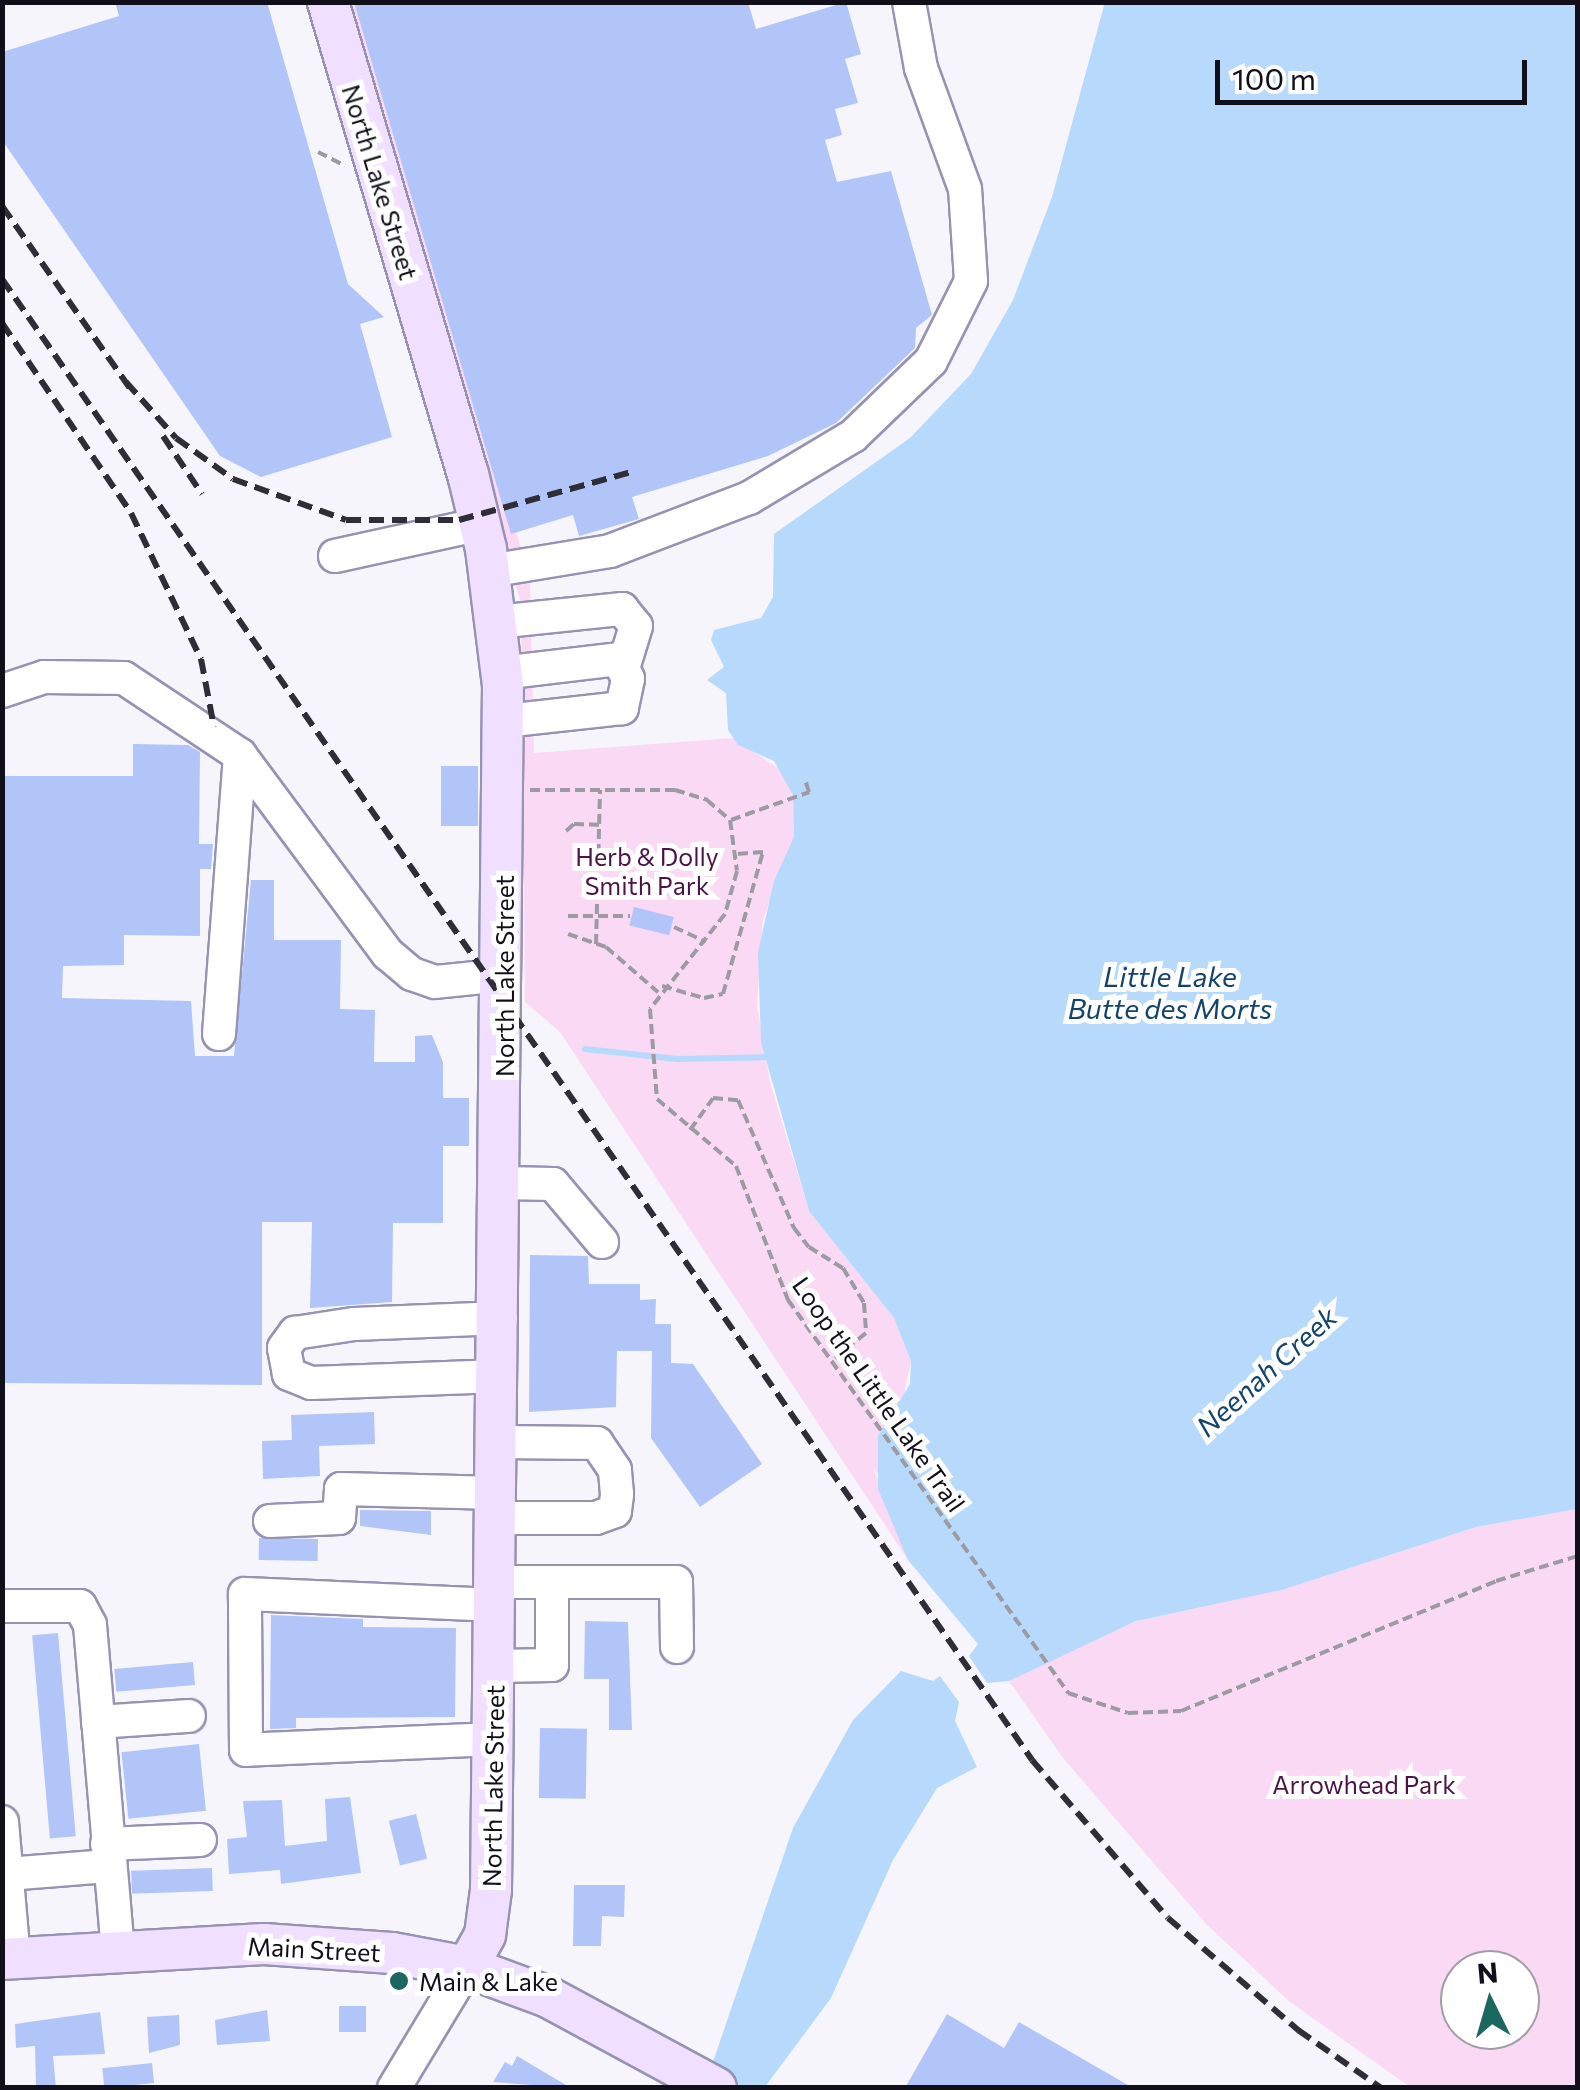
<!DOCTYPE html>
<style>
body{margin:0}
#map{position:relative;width:1580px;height:2090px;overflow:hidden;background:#f6f5fc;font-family:Commissioner,sans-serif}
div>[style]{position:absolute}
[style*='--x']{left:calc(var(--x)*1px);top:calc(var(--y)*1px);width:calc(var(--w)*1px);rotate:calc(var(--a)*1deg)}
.green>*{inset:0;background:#fad9f4}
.water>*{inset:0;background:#b6d9fc}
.stream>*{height:6px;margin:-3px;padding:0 3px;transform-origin:3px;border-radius:3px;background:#b6d9fc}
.building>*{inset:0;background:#b2c5f9;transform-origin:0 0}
.path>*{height:4px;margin-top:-2px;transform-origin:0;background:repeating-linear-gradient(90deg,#9c9ba3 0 10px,transparent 0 15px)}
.roads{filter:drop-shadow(2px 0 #9693b2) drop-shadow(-2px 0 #9693b2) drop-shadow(0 2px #9693b2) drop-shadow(0 -2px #9693b2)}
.minor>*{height:32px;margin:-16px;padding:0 16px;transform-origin:16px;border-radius:16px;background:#fff}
.major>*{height:40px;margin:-20px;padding:0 20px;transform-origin:20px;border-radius:20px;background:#f1dfff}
.rail>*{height:6px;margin-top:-3px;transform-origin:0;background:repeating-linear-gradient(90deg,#2e2d38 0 15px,transparent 0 23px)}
.dots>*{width:28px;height:28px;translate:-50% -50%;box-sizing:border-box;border:5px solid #fff;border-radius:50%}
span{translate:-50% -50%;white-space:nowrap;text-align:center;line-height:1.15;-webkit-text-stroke:10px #fff;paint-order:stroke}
.street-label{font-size:25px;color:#100f1a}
.park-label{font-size:25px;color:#4a1345}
.poi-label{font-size:25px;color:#100f1a}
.left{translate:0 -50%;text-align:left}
.water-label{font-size:28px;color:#14436b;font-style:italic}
.frame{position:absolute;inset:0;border:5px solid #100f1a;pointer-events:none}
.north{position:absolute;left:1440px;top:1950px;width:100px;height:100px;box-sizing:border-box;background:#fff;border:2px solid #9f9fa3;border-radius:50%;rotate:355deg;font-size:28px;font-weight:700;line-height:40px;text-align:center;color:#100f1a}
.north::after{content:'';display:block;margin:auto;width:35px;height:45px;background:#1c6760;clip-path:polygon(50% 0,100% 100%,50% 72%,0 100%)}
.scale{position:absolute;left:1215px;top:60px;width:312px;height:45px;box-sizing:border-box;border:5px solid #100f1a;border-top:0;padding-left:12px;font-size:30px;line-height:35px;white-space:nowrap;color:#100f1a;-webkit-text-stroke:8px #fff;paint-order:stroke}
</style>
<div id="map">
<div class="green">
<div style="clip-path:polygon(evenodd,341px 3px,361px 3px,530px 579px,534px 753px,733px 738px,785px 773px,793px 795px,794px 837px,763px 920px,757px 1005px,770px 1082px,809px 1211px,894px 1318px,911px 1361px,903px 1399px,1061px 1654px,1136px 1621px,1282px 1590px,1476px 1527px,1577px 1509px,1577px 2087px,1410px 2087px,1290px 2002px,1207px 1925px,1063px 1758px,1009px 1681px,1030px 1668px,873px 1467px,908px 1560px,560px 1032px,525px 1002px,521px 603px,341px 3px,1460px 1970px,1520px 1970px,1520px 2030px,1460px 2030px,1460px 1970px)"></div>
</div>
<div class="water">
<div style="clip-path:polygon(1105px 2px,1577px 3px,1577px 1509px,1476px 1527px,1282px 1590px,1136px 1621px,1009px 1681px,987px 1683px,969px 1656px,978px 1644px,908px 1560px,878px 1489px,878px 1436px,910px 1384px,911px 1361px,894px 1318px,809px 1211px,761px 1042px,758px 952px,774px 881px,794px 837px,793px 795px,774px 761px,738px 745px,728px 730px,726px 693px,707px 680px,724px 667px,711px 640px,714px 630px,761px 618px,773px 597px,774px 534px,910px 438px,971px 374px,1013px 300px,1052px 197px)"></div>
<div style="clip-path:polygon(901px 1671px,933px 1681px,940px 1676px,959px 1702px,955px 1721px,977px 1767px,937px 1788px,893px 1860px,831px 1998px,765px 2087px,704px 2088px,793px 1828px,853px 1720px)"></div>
</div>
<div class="stream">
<div style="--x:585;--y:1049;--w:93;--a:6.2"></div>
<div style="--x:677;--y:1059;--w:95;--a:-1.2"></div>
</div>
<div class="building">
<div style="clip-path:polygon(115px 2px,267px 2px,348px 284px,384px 317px,360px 324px,392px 437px,261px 477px,220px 456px,2px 140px,2px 52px,119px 16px)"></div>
<div style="clip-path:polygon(354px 2px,748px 2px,756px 29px,846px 2px,861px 54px,845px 59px,858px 103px,835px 109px,842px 135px,825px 140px,837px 182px,891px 171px,932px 315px,916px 328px,915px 348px,836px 423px,768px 456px,632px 497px,639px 519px,579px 536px,573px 515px,511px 534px)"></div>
<div style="clip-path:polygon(133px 744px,188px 745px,200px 752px,199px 844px,213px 844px,211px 869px,200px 869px,200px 936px,124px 935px,124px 965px,63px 966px,62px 998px,191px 1001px,195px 1056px,234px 1056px,251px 880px,274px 880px,274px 940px,341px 940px,340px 1009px,375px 1010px,374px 1062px,415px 1062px,415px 1036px,432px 1035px,443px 1062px,443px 1098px,469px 1098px,469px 1146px,443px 1146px,443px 1223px,393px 1223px,392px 1302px,310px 1308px,312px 1222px,262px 1222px,262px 1385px,2px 1383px,2px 776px,133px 776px)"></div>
<div style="left:441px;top:766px;width:37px;height:60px"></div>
<div style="left:634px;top:907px;width:41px;height:19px;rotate:14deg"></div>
<div style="clip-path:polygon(530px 1255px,588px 1256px,589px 1284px,640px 1284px,640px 1300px,656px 1299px,655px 1324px,671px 1324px,671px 1363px,693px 1364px,762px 1464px,700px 1507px,651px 1438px,652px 1351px,617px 1351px,616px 1407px,529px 1412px)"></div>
<div style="clip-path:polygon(374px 1412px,375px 1444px,319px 1446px,320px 1476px,263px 1479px,262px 1441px,292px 1440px,291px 1415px)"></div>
<div style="clip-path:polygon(360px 1510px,431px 1511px,431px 1535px,360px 1526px)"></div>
<div style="left:259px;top:1538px;width:59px;height:22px;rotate:1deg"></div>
<div style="clip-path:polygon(271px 1615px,363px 1619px,363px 1627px,456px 1628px,455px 1717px,296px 1718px,296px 1728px,270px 1729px)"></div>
<div style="clip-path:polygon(585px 1621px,628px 1622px,632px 1730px,609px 1730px,609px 1679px,584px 1679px)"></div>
<div style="left:58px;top:1633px;width:204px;height:26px;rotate:85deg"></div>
<div style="left:193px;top:1662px;width:23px;height:79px;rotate:85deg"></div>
<div style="left:540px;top:1728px;width:47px;height:70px;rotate:1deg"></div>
<div style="left:199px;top:1744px;width:67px;height:78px;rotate:84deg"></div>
<div style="clip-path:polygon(350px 1797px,361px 1873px,281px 1884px,280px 1870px,229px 1874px,227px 1839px,247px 1837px,243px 1801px,282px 1800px,285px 1846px,327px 1841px,325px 1799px)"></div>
<div style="left:416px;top:1814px;width:46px;height:28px;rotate:76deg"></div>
<div style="left:212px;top:1868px;width:23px;height:81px;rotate:88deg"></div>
<div style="clip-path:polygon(574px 1885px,625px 1885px,624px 1917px,602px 1916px,601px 1946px,573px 1946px)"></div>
<div style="left:339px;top:2006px;width:27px;height:26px"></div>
<div style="clip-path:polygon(267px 2010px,270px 2041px,217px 2045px,215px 2020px)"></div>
<div style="clip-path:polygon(100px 2012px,105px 2054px,53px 2056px,56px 2088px,36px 2088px,35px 2046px,16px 2048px,15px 2024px)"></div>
<div style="clip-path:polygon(947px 2014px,1004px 2048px,1019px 2022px,1133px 2088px,905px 2088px)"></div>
<div style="clip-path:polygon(179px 2015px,180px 2045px,149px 2053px,147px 2017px)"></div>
<div style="clip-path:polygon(517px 2056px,571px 2088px,493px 2082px,505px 2062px,512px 2066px)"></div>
<div style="left:152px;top:2063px;width:20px;height:50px;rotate:84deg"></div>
</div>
<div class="path">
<div style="--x:318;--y:152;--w:30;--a:27"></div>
<div style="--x:530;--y:790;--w:145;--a:0"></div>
<div style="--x:675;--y:790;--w:34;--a:17"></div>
<div style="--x:707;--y:800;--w:30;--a:41"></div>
<div style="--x:730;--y:820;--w:51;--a:82.2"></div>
<div style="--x:737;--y:871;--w:45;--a:105.6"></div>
<div style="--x:725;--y:914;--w:121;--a:128.3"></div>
<div style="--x:650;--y:1009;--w:90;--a:85.6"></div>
<div style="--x:657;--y:1099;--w:104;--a:40.3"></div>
<div style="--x:736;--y:1166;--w:144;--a:68.8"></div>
<div style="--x:788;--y:1300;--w:483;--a:54.5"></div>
<div style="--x:1068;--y:1693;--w:63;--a:18.4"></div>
<div style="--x:1128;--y:1713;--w:53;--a:-2.2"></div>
<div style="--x:1181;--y:1711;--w:341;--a:-22.4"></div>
<div style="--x:1496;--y:1581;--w:86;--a:-17"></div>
<div style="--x:731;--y:820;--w:83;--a:-19.7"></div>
<div style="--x:809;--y:792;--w:13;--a:-108"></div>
<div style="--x:566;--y:831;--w:11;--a:-41"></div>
<div style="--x:574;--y:824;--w:25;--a:2"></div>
<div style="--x:568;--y:916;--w:62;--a:0"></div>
<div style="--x:674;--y:927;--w:35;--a:25"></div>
<div style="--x:568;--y:934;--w:40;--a:18.9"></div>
<div style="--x:606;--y:947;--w:69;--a:40.9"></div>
<div style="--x:596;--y:944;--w:154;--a:-88.5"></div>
<div style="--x:662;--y:986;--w:44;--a:15.9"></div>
<div style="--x:704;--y:998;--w:19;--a:-12"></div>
<div style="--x:723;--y:994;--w:148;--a:-74.3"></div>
<div style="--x:763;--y:852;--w:27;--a:176"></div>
<div style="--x:690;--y:1130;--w:39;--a:-54"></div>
<div style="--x:713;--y:1098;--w:25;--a:5"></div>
<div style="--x:738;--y:1100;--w:140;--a:66.4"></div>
<div style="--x:794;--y:1228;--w:24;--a:52"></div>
<div style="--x:809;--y:1247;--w:40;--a:32"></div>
<div style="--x:843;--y:1268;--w:41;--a:59"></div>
<div style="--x:864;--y:1303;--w:30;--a:86"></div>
<div style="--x:866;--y:1333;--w:40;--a:141"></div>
</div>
<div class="roads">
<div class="minor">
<div style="--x:335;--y:556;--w:149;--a:-12.4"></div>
<div style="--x:489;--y:571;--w:123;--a:-9.4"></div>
<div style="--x:610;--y:551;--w:149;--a:-20.9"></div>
<div style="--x:749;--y:498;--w:121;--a:-30.8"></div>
<div style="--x:853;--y:436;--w:108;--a:-43.9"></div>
<div style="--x:931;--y:361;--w:89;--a:-63.4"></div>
<div style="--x:971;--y:281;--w:92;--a:-93.7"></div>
<div style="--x:965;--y:189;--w:129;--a:-110"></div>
<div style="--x:921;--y:68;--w:67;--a:-100.3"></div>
<div style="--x:496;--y:622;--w:127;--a:-5.9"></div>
<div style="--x:622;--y:609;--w:22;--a:51"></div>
<div style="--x:636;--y:626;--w:39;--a:107"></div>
<div style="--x:501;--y:673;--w:118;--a:-6.8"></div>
<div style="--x:618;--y:659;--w:22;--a:63"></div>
<div style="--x:628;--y:679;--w:30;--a:102"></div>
<div style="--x:622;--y:708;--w:119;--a:173.7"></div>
<div style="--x:2;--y:691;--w:44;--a:-18.4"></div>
<div style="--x:44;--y:677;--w:80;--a:0.7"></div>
<div style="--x:124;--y:678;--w:139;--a:33.6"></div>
<div style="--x:240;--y:755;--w:248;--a:53.4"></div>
<div style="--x:388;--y:954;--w:31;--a:40"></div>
<div style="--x:412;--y:974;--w:24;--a:19"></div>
<div style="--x:435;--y:982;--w:69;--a:-5.8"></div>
<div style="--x:219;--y:1034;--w:280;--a:-85.7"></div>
<div style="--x:502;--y:1183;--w:51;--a:1.1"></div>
<div style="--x:553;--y:1184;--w:76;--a:49.8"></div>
<div style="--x:500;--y:1376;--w:189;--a:177.9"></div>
<div style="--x:311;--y:1383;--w:24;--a:-158"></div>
<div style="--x:289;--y:1374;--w:26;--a:-101"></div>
<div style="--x:284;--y:1348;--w:19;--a:-54"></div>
<div style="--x:295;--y:1333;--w:60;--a:-8.7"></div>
<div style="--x:354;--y:1324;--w:147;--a:-2.3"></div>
<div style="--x:498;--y:1518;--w:98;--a:0"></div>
<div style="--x:596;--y:1518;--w:20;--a:-20"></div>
<div style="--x:615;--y:1511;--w:17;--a:-83"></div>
<div style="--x:617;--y:1494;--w:24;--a:-95"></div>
<div style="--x:615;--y:1470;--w:32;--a:-124"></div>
<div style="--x:597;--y:1443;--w:98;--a:-179.4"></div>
<div style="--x:270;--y:1521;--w:69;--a:-2.5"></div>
<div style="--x:339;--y:1518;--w:29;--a:-86"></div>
<div style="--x:341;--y:1489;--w:157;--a:1.5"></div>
<div style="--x:497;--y:1582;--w:179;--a:0"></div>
<div style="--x:676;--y:1582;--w:65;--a:89.1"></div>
<div style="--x:2;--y:1606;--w:78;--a:0"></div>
<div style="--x:80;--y:1606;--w:21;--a:62"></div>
<div style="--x:90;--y:1625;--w:329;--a:85.1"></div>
<div style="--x:496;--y:1666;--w:56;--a:-1"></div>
<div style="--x:552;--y:1665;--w:83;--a:-90"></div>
<div style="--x:98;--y:1722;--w:91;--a:-3.8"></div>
<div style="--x:495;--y:1739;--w:249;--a:177.5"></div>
<div style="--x:246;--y:1750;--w:156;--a:-90.4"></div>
<div style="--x:245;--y:1594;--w:252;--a:2.5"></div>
<div style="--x:2;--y:1822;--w:138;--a:85"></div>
<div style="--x:107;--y:1844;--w:93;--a:-2.5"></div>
<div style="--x:7;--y:1874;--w:101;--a:-4.5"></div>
<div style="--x:394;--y:2088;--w:141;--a:-58.9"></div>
</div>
<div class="major">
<div style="--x:328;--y:2;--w:492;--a:73.5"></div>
<div style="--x:468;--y:474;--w:77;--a:76.5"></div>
<div style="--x:486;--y:549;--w:137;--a:82.9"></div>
<div style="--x:503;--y:685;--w:1205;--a:90.57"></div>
<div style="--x:491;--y:1890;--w:45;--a:97.6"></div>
<div style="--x:485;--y:1935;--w:37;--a:119"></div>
<div style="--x:2;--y:1959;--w:262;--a:-3.3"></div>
<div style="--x:264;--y:1944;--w:128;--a:4"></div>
<div style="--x:392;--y:1953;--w:76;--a:10.6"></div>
<div style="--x:467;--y:1967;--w:86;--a:20.3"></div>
<div style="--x:548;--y:1997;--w:191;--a:28.4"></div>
</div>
</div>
<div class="rail">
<div style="--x:2;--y:206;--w:226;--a:54.9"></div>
<div style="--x:2;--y:279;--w:1804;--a:55.18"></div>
<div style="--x:1032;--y:1760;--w:208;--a:49.3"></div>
<div style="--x:1168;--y:1918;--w:172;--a:40.7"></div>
<div style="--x:1298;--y:2030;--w:101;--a:34.9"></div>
<div style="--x:2;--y:323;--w:230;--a:55.8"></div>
<div style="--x:131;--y:513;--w:162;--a:64.4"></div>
<div style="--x:201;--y:659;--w:69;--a:79.2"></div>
<div style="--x:126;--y:382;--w:75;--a:48.2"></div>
<div style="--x:176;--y:438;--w:70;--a:35.7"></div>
<div style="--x:233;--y:479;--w:120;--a:19.9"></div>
<div style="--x:346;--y:520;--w:113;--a:0"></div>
<div style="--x:459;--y:520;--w:183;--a:-15.6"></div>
<div style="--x:163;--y:436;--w:70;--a:56.1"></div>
</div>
<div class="dots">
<div style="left:399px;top:1981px;background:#1c6760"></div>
</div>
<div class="street-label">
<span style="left:380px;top:182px;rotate:73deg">North Lake Street</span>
<span style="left:504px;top:976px;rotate:-90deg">North Lake Street</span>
<span style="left:879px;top:1394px;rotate:55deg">Loop the Little Lake Trail</span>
<span style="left:493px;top:1786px;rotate:-89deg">North Lake Street</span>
<span style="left:314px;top:1949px;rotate:3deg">Main Street</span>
</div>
<div class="park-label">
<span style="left:647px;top:871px">Herb &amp; Dolly<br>Smith Park</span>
<span style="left:1364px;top:1784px">Arrowhead Park</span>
</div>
<div class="poi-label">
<span class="left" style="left:419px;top:1981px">Main &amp; Lake</span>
</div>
<div class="water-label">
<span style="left:1170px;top:992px">Little Lake<br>Butte des Morts</span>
<span style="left:1266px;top:1371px;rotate:-42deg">Neenah Creek</span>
</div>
<div class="frame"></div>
<div class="north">N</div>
<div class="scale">100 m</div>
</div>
